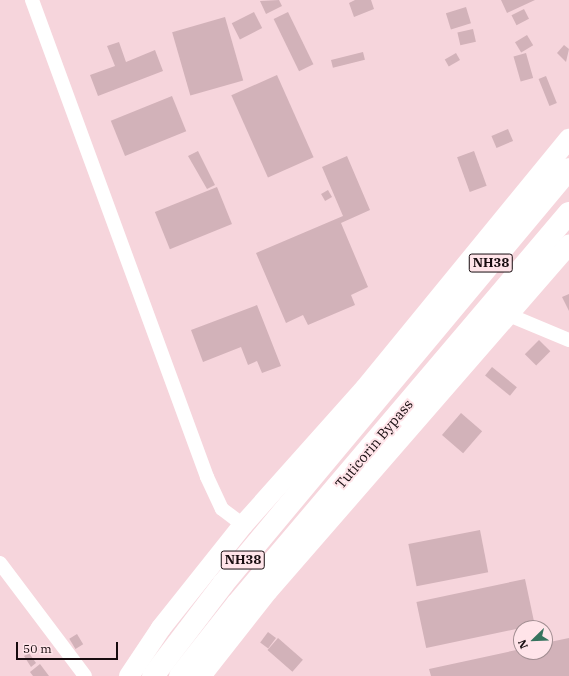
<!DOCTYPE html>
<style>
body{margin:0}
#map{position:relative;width:569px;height:676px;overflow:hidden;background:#f6d5dc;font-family:"IBM Plex Serif",serif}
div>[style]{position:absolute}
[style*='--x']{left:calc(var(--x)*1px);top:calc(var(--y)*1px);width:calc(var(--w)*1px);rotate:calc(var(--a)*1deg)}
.building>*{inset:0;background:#d2b2b9;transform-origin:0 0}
.street>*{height:14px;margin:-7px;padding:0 7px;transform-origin:7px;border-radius:7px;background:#fff}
.secondary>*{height:20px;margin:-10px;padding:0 10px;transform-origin:10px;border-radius:10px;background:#fff}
.highway>*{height:22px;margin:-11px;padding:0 11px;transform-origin:11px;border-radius:11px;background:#fff}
span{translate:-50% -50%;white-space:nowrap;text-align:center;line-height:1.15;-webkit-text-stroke:4px #ffe4e9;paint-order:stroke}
.shield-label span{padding:1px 3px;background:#ffe4e9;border:1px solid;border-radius:3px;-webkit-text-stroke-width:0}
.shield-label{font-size:13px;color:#170c0f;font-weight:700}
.street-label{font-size:14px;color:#170c0f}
.north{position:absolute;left:513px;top:620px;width:40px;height:40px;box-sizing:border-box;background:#ffe4e9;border:1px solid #a28e92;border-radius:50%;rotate:247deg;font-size:11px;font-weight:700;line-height:16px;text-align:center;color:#170c0f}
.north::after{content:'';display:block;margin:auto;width:14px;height:18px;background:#37735e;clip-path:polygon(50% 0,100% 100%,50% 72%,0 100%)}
.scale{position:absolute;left:16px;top:642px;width:102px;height:18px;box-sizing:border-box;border:2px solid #170c0f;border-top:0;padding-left:5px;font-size:12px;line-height:14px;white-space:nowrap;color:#170c0f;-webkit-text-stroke:3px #ffe4e9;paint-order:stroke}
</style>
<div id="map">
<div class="building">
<div style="clip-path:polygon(279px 0,282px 6px,266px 14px,260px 1px)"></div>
<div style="clip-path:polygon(355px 0,371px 0,374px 9px,354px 17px,349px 3px)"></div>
<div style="clip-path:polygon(501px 0,535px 0,507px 13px)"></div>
<div style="left:466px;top:7px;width:17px;height:21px;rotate:73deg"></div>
<div style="left:524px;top:9px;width:11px;height:14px;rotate:63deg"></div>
<div style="left:254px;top:12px;width:18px;height:25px;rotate:63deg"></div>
<div style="left:288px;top:12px;width:58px;height:16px;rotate:64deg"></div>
<div style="left:225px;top:17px;width:66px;height:55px;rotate:74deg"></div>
<div style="left:473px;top:29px;width:13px;height:16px;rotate:77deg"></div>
<div style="left:527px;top:35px;width:12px;height:14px;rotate:59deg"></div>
<div style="clip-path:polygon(119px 42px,126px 62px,155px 50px,163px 71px,98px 96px,90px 75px,115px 66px,107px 46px)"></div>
<div style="clip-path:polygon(564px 45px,569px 49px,566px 62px,557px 53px)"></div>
<div style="left:363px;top:52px;width:8px;height:33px;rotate:76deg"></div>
<div style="left:456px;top:53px;width:8px;height:13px;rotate:60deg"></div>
<div style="left:526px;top:53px;width:26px;height:13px;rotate:74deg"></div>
<div style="left:277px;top:75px;width:90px;height:50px;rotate:66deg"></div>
<div style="left:546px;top:76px;width:29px;height:8px;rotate:68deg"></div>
<div style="left:172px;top:96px;width:38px;height:66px;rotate:68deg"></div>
<div style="left:508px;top:129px;width:13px;height:18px;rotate:67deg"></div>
<div style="clip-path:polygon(198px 151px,215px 185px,207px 189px,188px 156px)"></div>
<div style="left:474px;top:151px;width:37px;height:18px;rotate:70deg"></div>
<div style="clip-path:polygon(347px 156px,370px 210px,341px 223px,368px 287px,351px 295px,355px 305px,308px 325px,303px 315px,286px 323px,256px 253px,343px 216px,322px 167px)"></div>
<div style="left:217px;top:187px;width:40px;height:67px;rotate:68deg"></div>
<div style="left:328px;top:190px;width:8px;height:8px;rotate:60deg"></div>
<div style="clip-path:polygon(569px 294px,569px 311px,562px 297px)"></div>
<div style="clip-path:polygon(257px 305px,281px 366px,262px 373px,257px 361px,248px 365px,241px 347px,203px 362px,191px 330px)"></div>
<div style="left:539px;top:340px;width:16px;height:20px;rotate:45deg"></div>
<div style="left:492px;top:367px;width:32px;height:11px;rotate:39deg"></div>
<div style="left:461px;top:413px;width:28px;height:29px;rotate:41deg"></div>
<div style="left:480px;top:530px;width:43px;height:73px;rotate:79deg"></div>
<div style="left:525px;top:579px;width:47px;height:111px;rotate:78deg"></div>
<div style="left:268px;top:632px;width:10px;height:13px;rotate:37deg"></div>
<div style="left:77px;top:634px;width:12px;height:9px;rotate:59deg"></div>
<div style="left:278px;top:638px;width:33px;height:16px;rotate:41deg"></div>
<div style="clip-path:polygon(569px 638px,569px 676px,431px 676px,429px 669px,521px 649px,521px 652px,545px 652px,545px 643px)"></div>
<div style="clip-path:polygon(29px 653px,36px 663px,31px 667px,24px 656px)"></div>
<div style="clip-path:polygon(40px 664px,49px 676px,33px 676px,30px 672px)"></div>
</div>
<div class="street">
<div style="--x:32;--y:0;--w:508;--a:69.85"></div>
<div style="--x:207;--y:477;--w:35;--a:65"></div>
<div style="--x:222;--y:509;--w:26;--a:37"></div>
<div style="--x:509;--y:315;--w:65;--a:22.6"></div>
<div style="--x:0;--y:563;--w:141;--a:53"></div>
</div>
<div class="secondary">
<div style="--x:129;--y:676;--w:58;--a:-56.3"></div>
<div style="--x:161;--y:628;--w:132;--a:-51.5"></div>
<div style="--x:243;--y:525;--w:183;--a:-48.3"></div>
<div style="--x:365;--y:388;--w:322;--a:-50.7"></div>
<div style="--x:201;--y:676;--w:108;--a:-51.8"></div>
<div style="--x:268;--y:591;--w:459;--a:-49"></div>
</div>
<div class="highway">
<div style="--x:153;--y:676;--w:116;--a:-52.7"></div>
<div style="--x:223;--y:584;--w:540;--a:-50.18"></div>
<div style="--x:180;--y:676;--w:92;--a:-51.6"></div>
<div style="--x:237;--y:604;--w:513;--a:-49.67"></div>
</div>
<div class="shield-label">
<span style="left:491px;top:263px">NH38</span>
<span style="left:243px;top:560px">NH38</span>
</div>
<div class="street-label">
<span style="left:374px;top:444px;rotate:-50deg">Tuticorin Bypass</span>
</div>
<div class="north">N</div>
<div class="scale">50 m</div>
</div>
